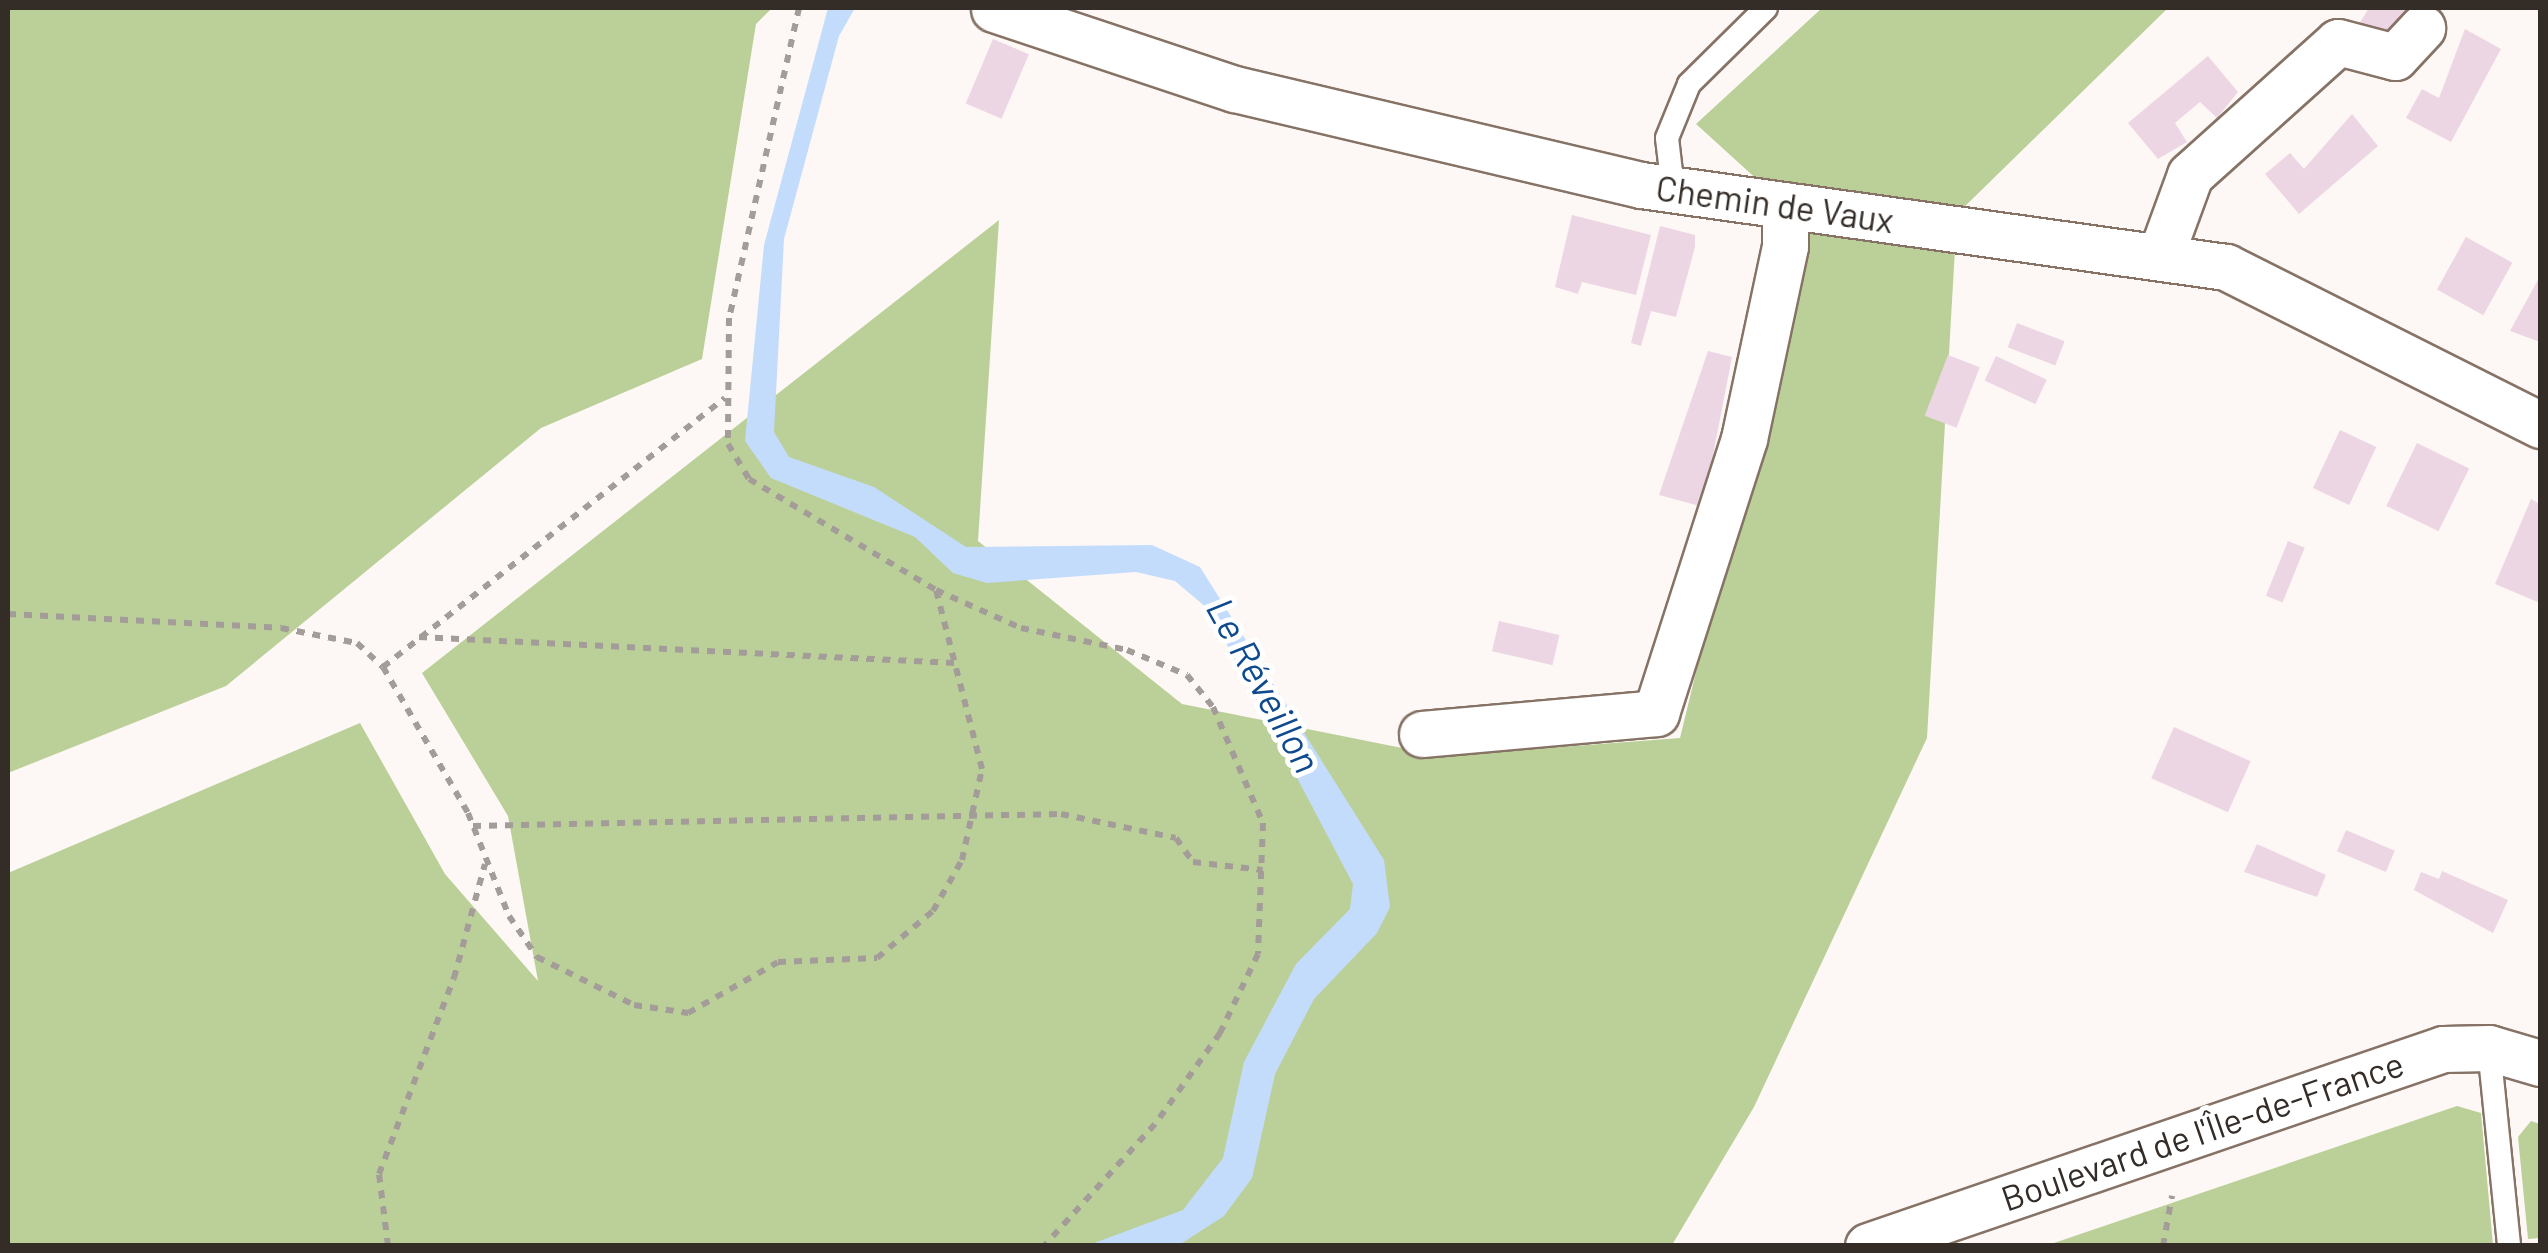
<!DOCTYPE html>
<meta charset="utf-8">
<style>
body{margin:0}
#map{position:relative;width:2548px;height:1253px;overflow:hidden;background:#fdf8f5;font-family:Barlow,sans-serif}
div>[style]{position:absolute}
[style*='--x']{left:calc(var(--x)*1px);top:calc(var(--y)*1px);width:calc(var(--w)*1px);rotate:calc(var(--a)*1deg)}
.green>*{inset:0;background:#bbd098}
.water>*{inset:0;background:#c4dcfc}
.building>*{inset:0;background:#edd6e3;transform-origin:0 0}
.path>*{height:6px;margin-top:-3px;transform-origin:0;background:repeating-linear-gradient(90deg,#a39c98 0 8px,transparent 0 16px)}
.roads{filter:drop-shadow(2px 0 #867366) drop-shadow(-2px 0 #867366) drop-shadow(0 2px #867366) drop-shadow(0 -2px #867366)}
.service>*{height:22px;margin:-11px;padding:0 11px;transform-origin:11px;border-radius:11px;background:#fff}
.minor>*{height:45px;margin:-22.5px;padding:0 22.5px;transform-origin:22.5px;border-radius:22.5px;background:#fff}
span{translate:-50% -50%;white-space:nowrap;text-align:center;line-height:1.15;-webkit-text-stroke:10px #fff;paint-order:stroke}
.street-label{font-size:35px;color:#342c27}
.water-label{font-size:38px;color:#0f4a8e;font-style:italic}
.frame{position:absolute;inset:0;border:10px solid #342c27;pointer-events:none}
</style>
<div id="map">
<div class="green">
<div style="clip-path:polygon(8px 8px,772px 8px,756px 24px,702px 359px,541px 428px,226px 686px,8px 773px)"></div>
<div style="clip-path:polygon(1822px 8px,2168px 8px,1957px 214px,1927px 738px,1754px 1107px,1672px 1245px,8px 1245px,8px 873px,360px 723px,445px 874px,538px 981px,508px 816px,422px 673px,999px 220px,978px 541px,1182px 704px,1442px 756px,1680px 738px,1805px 223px,1696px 124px)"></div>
<div style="clip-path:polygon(2457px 1106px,2481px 1113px,2493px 1245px,2048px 1245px)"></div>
<div style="clip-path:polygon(2531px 1121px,2540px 1124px,2540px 1238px,2528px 1239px,2518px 1137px)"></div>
</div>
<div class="water">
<div style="clip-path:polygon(828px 8px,855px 8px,839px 36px,784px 239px,774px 432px,789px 457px,874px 487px,966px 547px,1152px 545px,1200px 567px,1384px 860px,1390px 907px,1377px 933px,1314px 999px,1275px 1074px,1252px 1178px,1224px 1216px,1179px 1245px,1089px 1245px,1183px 1210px,1223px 1158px,1244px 1062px,1296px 964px,1350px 909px,1353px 884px,1208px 609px,1175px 581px,1136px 572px,987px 583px,953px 573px,915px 537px,771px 478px,745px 441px,764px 245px)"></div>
</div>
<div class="building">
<div style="clip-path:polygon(2369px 8px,2407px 8px,2388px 41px,2359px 24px)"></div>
<div style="clip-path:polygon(2465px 29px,2501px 49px,2451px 142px,2406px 118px,2422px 89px,2439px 98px)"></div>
<div style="left:993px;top:39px;width:39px;height:70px;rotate:23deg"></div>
<div style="clip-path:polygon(2208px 56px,2238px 92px,2217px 118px,2200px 102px,2188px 112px,2175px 123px,2187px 142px,2158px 159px,2128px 123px)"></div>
<div style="clip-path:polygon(2352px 114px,2378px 146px,2299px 214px,2265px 174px,2290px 153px,2304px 169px)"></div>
<div style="clip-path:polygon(1572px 215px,1651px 235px,1636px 295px,1582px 282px,1578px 294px,1555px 287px)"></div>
<div style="clip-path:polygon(1660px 226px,1695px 235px,1695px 247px,1676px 317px,1651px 311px,1641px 346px,1631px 343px)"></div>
<div style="left:2466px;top:237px;width:53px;height:60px;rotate:29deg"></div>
<div style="clip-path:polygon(2540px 276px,2540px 342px,2510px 331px)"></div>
<div style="left:2017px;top:323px;width:51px;height:26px;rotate:21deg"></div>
<div style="clip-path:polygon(1708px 351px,1732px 357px,1703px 507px,1659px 495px)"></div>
<div style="left:1948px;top:355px;width:34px;height:65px;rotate:21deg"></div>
<div style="left:1996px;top:356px;width:56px;height:27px;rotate:25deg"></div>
<div style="left:2340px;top:430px;width:40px;height:64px;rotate:25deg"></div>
<div style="left:2417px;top:443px;width:58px;height:70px;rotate:26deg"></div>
<div style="clip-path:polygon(2531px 499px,2540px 504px,2540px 603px,2495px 584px)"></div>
<div style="left:2288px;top:541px;width:18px;height:59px;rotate:22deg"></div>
<div style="left:1499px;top:621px;width:62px;height:31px;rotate:13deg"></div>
<div style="left:2174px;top:727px;width:84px;height:56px;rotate:24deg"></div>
<div style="left:2346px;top:830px;width:53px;height:23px;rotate:23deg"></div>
<div style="clip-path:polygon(2257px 844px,2326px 875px,2317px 897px,2244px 872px)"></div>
<div style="clip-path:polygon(2442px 871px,2508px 900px,2493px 933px,2414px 890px,2421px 872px,2439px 879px)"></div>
</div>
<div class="path">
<div style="--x:799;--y:8;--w:318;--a:102.7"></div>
<div style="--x:729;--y:318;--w:126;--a:90.5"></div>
<div style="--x:728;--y:444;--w:41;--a:59"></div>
<div style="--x:749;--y:479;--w:217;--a:30.7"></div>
<div style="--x:936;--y:590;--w:93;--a:24.1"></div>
<div style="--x:1021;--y:628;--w:108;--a:11.7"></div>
<div style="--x:1127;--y:650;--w:65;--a:22.6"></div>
<div style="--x:1187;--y:675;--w:41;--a:50.9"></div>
<div style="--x:1213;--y:707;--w:126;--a:66.7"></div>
<div style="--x:1263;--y:823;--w:131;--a:92.2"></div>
<div style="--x:1258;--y:954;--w:88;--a:115.7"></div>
<div style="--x:1220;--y:1033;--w:112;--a:125.5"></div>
<div style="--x:1155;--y:1124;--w:165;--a:132.3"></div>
<div style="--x:8;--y:614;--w:273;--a:2.9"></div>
<div style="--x:281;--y:628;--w:77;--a:11.2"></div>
<div style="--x:357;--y:643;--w:35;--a:43"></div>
<div style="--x:383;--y:667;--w:169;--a:59.8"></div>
<div style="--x:468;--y:813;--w:111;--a:68.3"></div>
<div style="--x:509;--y:916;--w:50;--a:55.7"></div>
<div style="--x:537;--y:957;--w:108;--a:26.3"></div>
<div style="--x:634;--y:1005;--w:55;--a:8.4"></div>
<div style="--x:688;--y:1013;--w:103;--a:-29.5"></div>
<div style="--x:778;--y:962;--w:99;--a:-2.3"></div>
<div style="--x:877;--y:958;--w:73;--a:-40"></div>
<div style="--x:933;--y:911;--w:59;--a:-60.4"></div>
<div style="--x:962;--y:860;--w:93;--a:-77.6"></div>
<div style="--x:982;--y:769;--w:185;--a:-104.4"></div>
<div style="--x:419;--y:637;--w:537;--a:2.78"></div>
<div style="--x:383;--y:667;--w:435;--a:-38.2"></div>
<div style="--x:473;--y:826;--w:588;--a:-1.17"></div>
<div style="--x:1061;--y:814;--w:117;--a:11.8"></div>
<div style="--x:1176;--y:838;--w:29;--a:55"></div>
<div style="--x:1193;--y:862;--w:70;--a:6.5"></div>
<div style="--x:388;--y:1246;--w:73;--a:-97.1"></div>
<div style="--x:379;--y:1174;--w:210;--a:-69.1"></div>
<div style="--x:454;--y:978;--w:118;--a:-74.8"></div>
<div style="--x:2163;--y:1246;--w:51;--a:-79.8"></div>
</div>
<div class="roads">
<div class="service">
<div style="--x:1673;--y:189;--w:51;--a:-96.7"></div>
<div style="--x:1667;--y:138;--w:58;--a:-67.8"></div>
<div style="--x:1689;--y:84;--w:108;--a:-44.6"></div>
<div style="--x:2489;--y:1048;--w:199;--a:84.2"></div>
</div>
<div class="minor">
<div style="--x:994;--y:9;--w:254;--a:18.4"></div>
<div style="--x:1235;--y:89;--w:417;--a:13.3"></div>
<div style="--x:1641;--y:185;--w:591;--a:7.98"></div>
<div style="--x:2226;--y:267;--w:352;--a:26.7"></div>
<div style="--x:2160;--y:257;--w:87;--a:-69.9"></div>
<div style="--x:2190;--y:175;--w:199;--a:-41.9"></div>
<div style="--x:2338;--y:42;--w:59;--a:14.7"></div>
<div style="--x:2395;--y:57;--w:40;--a:-47"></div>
<div style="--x:1422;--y:734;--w:235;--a:-5.1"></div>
<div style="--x:1656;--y:713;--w:288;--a:-72.2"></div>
<div style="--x:1744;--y:439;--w:197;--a:-78"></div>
<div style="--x:1785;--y:246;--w:41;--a:-90"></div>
<div style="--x:1868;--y:1246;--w:608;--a:-18.91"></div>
<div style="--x:2443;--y:1049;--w:46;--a:-1.2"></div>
<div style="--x:2489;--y:1048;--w:53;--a:16.4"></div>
</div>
</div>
<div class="street-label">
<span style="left:1775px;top:203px;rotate:8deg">Chemin de Vaux</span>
<span style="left:2202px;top:1130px;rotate:-19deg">Boulevard de l'Île-de-France</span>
</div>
<div class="water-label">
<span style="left:1264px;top:685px;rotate:61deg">Le Réveillon</span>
</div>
<div class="frame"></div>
</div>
